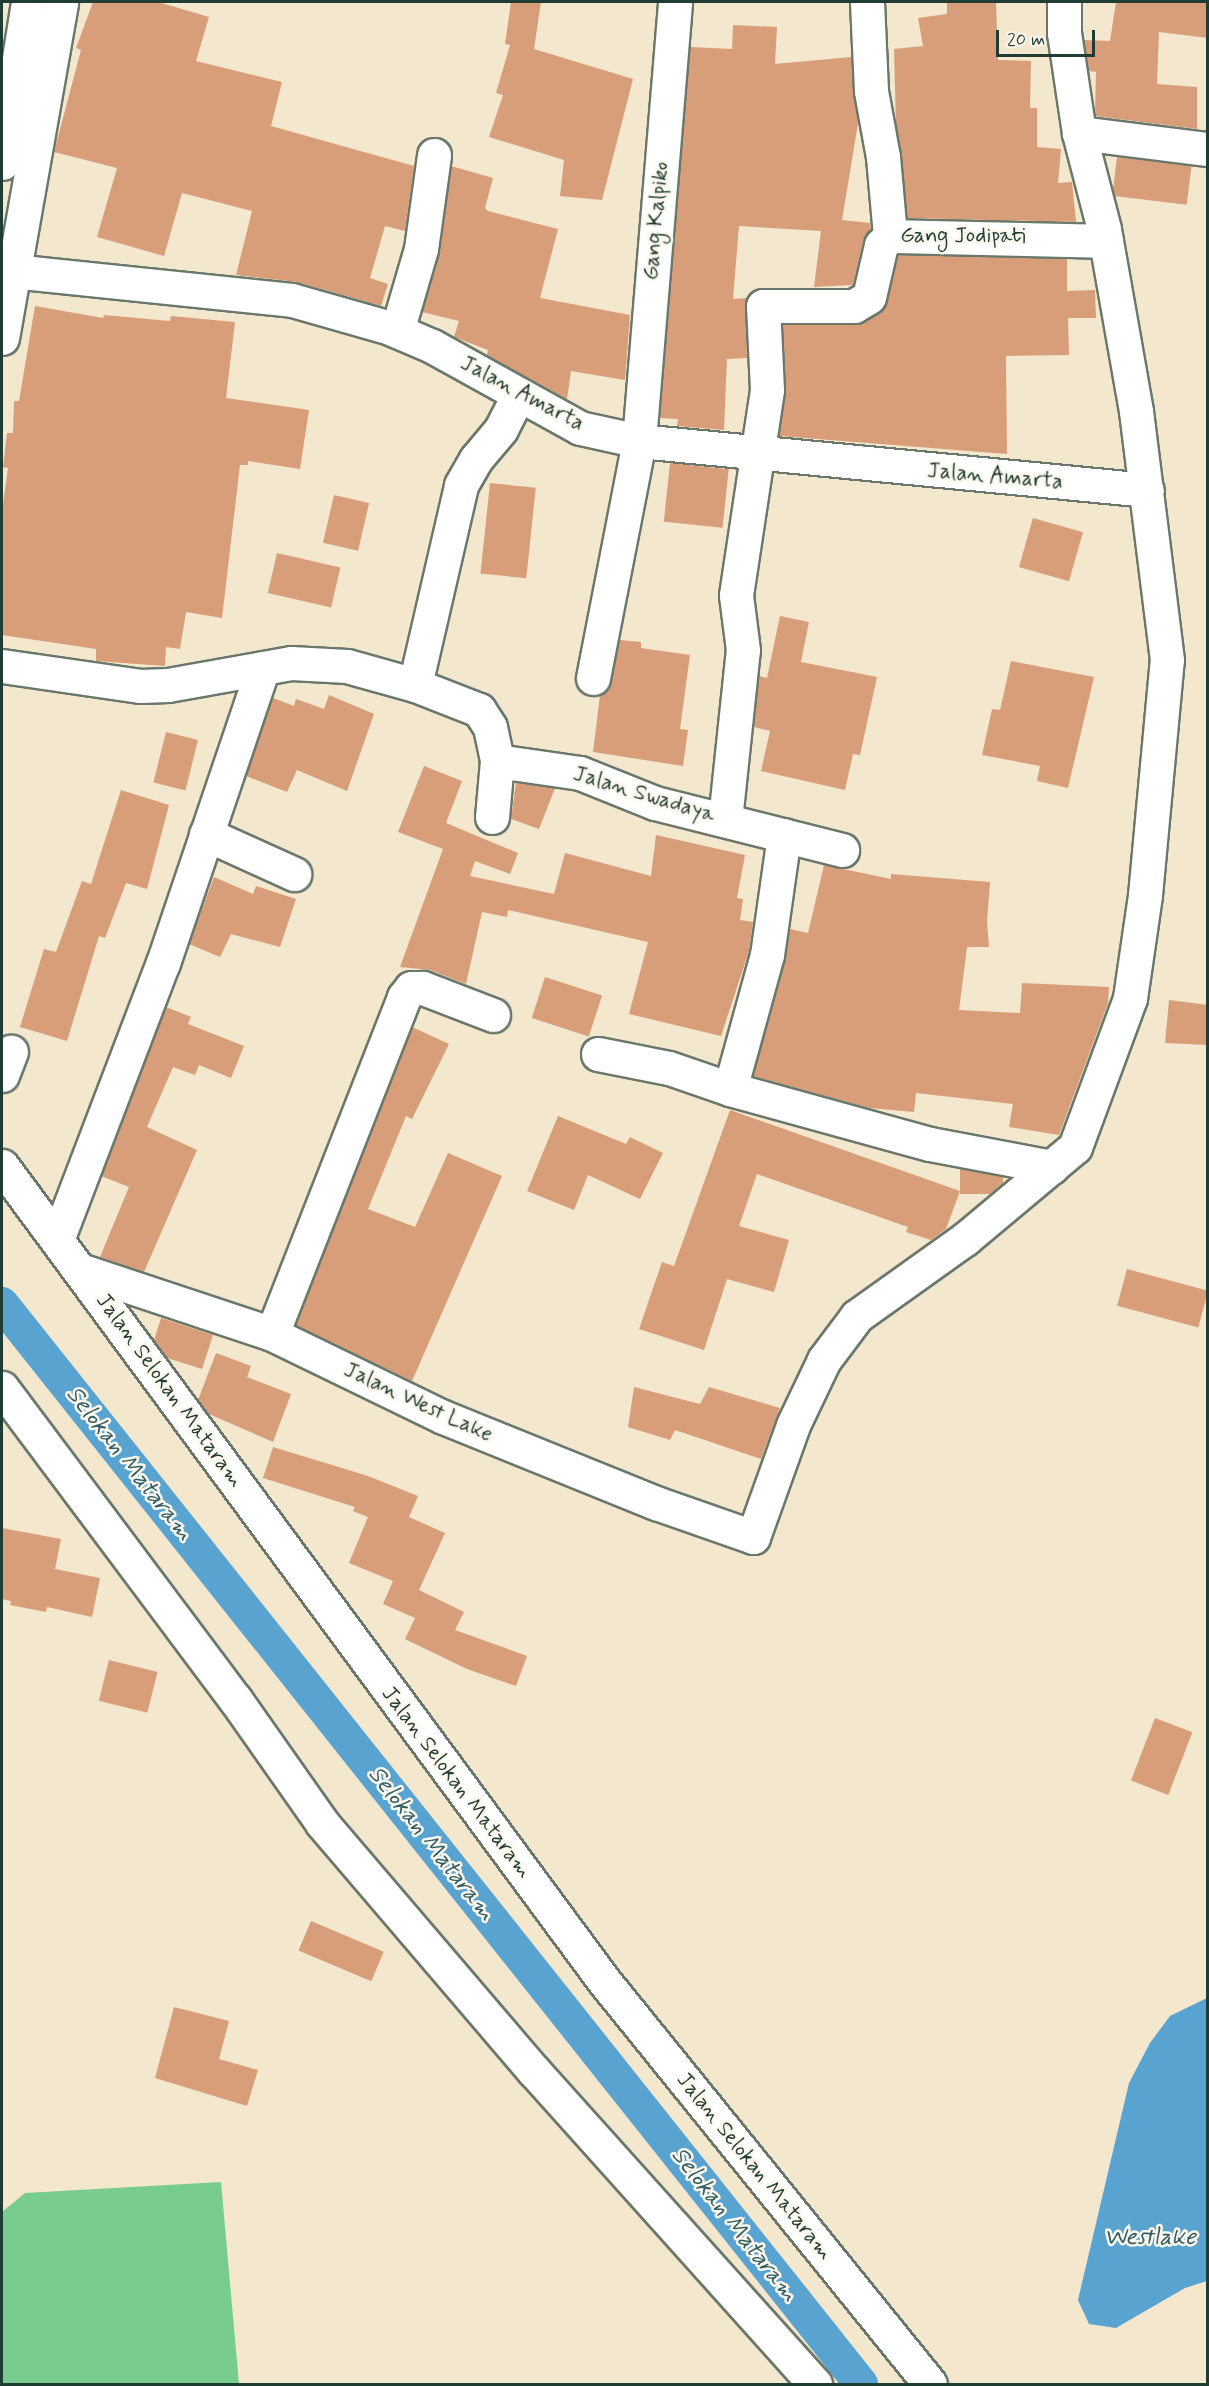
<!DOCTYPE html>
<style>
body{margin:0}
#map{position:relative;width:1209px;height:2386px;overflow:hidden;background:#f3e7ce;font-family:Mynerve,sans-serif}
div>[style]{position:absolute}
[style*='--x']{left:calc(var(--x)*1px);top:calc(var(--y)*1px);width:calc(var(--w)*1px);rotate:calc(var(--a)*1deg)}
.green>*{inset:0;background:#78cc90}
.water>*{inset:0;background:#58a3d0}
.canal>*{height:34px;margin:-17px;padding:0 17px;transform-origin:17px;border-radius:17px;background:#58a3d0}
.building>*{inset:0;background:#d89e7a;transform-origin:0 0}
.roads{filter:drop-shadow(2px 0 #69786a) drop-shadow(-2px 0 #69786a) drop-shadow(0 2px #69786a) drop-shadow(0 -2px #69786a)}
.minor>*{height:33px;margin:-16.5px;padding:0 16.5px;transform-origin:16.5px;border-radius:16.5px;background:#fff}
.highway>*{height:33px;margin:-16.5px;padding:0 16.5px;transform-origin:16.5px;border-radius:16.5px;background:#fff}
span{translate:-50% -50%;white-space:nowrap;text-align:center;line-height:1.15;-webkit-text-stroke:5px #fbf7ec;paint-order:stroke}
.street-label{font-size:22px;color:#1f3d34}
.water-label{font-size:24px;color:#305c63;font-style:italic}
.frame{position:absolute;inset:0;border:3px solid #1f3d34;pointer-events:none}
.scale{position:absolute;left:996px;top:30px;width:99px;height:27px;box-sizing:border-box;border:3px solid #1f3d34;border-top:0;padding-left:8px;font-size:18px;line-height:21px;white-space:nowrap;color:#1f3d34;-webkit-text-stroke:4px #fbf7ec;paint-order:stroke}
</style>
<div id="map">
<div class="green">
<div style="clip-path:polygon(221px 2182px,239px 2384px,2px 2384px,2px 2212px,25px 2193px)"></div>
</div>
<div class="water">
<div style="clip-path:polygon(1207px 1998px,1207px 2281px,1185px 2288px,1116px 2328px,1089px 2324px,1078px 2300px,1129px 2083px,1150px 2043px,1170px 2016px)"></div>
</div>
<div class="canal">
<div style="--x:2;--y:1304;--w:1380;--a:51.5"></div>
</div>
<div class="building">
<div style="clip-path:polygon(93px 2px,158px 2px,209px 17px,196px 61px,282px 82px,271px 126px,414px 166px,405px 231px,385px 226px,370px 278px,388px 284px,381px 306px,297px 282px,236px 275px,252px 211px,182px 193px,164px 256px,97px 237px,117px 168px,54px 152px,81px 50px,76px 48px)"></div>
<div style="clip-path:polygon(511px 2px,541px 2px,534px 49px,633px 79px,602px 200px,560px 196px,564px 160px,489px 137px,503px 95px,496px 93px,510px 45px,505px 44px)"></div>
<div style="clip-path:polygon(947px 2px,996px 2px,998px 60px,1031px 61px,1030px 108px,1037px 108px,1037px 147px,1061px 149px,1058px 183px,1072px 182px,1076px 222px,907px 218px,896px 126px,894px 49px,923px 46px,918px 18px,947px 14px)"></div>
<div style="clip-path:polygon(1116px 2px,1208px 2px,1208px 38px,1159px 32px,1157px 84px,1197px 87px,1197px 129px,1095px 116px,1096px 72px,1089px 71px,1084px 40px,1110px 41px)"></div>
<div style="clip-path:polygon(733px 25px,777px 27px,775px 64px,851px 57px,858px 123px,842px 220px,870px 223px,871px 229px,863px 241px,853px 285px,814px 287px,821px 231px,739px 226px,733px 299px,746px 298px,747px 358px,727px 359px,724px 430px,677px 426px,678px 419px,660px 418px,690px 47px,732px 49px)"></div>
<div style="left:1117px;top:157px;width:75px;height:39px;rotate:7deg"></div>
<div style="clip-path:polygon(451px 166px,493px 178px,485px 208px,488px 211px,558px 229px,540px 298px,630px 315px,625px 380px,571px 371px,567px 399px,487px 355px,488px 350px,454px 337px,459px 321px,422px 312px,440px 252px)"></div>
<div style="clip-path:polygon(898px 255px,1067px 259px,1067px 291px,1095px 290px,1096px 318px,1068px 318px,1069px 355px,1006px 356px,1007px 454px,779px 436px,786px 389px,783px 325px,854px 325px,879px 313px,887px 302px)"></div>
<div style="clip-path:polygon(35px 306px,103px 318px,104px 315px,170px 321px,171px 316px,235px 322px,226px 398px,309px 410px,300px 469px,248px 461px,248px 465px,240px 465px,222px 618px,186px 612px,180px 649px,166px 647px,165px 666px,96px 661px,96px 649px,2px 635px,2px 511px,8px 468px,3px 467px,7px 433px,13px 433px,14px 401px,19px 401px)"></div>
<div style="left:670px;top:463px;width:59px;height:59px;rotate:6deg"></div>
<div style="left:490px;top:483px;width:46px;height:91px;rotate:6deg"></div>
<div style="left:334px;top:495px;width:36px;height:49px;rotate:13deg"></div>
<div style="left:1033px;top:518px;width:52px;height:51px;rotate:16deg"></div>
<div style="left:277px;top:553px;width:65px;height:41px;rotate:13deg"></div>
<div style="clip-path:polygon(780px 616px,809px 622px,801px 662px,877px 677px,860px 755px,853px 754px,845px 790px,761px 771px,770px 731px,754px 727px,759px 676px,767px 678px)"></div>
<div style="clip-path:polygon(620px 640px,641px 642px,641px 648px,690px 655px,680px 729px,688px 730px,683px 766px,593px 752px,600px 695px,611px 682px)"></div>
<div style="clip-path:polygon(1011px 661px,1094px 677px,1068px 788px,1037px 781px,1040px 766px,982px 755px,992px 709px,1000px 710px)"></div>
<div style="clip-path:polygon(329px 695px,374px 714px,347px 791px,297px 770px,287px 792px,246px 776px,273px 698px,294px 706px,296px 699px,324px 709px)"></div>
<div style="left:166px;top:732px;width:33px;height:52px;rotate:14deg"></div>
<div style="clip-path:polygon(424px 766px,462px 781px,446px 823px,518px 853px,510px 874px,475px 861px,470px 876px,554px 894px,565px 853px,651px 876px,656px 835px,745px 855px,737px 898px,743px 899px,740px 920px,753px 922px,749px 951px,721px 1036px,629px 1014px,648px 942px,508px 910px,507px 917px,482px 912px,466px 984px,430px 970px,400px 967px,443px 849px,398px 832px)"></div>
<div style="clip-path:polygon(516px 783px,555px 788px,539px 829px,511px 819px)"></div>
<div style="clip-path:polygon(121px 790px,169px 805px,147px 889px,126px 883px,105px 938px,99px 936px,67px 1041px,20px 1027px,44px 949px,56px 952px,82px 881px,91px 884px)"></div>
<div style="clip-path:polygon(824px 865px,891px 879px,891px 874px,990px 882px,987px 921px,989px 947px,967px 947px,959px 1010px,1020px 1013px,1022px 983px,1109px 987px,1108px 1003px,1059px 1135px,1009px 1127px,1013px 1104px,916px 1093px,914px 1112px,869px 1108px,753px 1076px,785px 960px,790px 929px,808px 933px)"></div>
<div style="clip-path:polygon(214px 877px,253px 894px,256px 886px,296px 899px,280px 947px,231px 934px,220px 957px,189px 944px)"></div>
<div style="left:545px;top:977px;width:60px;height:43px;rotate:18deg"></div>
<div style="clip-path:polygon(1169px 1000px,1208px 1005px,1208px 1045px,1165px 1043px)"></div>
<div style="clip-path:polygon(166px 1007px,191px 1017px,188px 1024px,244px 1046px,231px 1078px,199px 1065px,195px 1075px,173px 1067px,147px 1127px,197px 1150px,144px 1272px,100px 1257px,129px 1187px,101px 1176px)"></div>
<div style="clip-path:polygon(412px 1027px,449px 1044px,412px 1119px,406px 1116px,368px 1209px,415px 1227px,448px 1153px,502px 1176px,412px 1381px,296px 1325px)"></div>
<div style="clip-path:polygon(730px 1110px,960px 1191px,946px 1229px,931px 1240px,906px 1232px,908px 1227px,757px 1174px,739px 1226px,789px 1240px,774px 1292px,727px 1279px,704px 1350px,639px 1329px,662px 1262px,674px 1266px)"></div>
<div style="clip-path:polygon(558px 1116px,626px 1144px,630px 1137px,663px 1153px,640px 1199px,588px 1175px,574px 1210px,527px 1191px)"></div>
<div style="clip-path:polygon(960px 1169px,1003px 1177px,1003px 1183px,990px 1194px,960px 1194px)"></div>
<div style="left:1127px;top:1269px;width:84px;height:38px;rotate:15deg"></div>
<div style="clip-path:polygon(161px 1318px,213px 1335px,202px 1369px,167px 1358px,154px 1340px)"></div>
<div style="clip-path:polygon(216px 1353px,251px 1366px,247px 1377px,291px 1394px,273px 1442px,209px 1414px,198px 1400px)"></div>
<div style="clip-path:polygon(634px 1387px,700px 1404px,709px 1387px,780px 1408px,761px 1459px,675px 1430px,670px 1440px,628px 1427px)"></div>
<div style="clip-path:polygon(273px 1447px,368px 1476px,418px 1496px,409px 1517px,445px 1533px,419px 1590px,464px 1612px,455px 1630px,527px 1656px,516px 1686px,467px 1669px,405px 1639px,415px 1618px,383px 1604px,393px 1581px,349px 1563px,368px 1517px,353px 1511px,355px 1507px,263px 1478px)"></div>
<div style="clip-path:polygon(2px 1528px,61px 1539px,55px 1569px,100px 1578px,92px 1617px,47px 1607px,46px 1612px,10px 1605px,11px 1601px,2px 1599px)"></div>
<div style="left:109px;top:1660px;width:50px;height:42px;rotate:14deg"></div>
<div style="left:1155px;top:1718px;width:40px;height:67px;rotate:21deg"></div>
<div style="left:311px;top:1921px;width:79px;height:32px;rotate:23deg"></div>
<div style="clip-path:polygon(174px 2007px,229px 2021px,219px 2059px,258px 2070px,247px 2106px,155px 2078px)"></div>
</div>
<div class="roads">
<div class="minor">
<div style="--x:867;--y:2;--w:89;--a:87.4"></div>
<div style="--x:871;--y:91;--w:67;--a:79.7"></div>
<div style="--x:883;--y:157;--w:79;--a:84.9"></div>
<div style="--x:1079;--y:133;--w:130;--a:7.1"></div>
<div style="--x:12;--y:271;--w:281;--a:5.9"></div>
<div style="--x:292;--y:300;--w:102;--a:15.9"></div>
<div style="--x:390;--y:328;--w:46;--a:23.2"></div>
<div style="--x:432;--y:346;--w:169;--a:29"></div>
<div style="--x:580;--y:428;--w:60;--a:12.4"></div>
<div style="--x:639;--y:441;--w:510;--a:5.51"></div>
<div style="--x:397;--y:331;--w:85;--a:-73.7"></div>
<div style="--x:421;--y:249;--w:95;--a:-82.1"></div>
<div style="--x:2;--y:338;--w:341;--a:-80"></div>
<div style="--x:2;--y:666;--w:139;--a:8.2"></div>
<div style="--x:140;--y:686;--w:28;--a:-2"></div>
<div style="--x:168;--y:685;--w:125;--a:-10.1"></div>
<div style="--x:291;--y:663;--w:56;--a:3.1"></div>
<div style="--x:347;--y:666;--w:71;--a:15.6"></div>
<div style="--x:415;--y:685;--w:69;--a:21.3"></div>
<div style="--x:479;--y:710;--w:20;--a:57"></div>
<div style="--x:490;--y:727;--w:35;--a:78"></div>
<div style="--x:497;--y:761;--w:84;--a:8.2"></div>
<div style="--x:580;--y:773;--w:81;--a:21.8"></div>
<div style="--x:655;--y:803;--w:193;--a:14.1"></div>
<div style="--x:593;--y:678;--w:241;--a:-79"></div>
<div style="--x:639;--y:441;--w:440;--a:-85.3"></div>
<div style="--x:415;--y:685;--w:205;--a:-77"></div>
<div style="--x:461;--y:485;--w:30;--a:-60"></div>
<div style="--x:476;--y:459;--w:39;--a:-50"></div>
<div style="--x:501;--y:429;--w:38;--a:-63"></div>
<div style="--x:492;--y:817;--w:56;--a:-84.9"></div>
<div style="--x:725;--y:820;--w:171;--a:-84"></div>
<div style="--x:743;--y:650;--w:55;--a:-97.3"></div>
<div style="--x:736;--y:595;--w:207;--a:-81.4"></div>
<div style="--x:767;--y:390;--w:84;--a:-92.7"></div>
<div style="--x:763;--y:306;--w:91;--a:0"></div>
<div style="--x:854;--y:306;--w:17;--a:-31"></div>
<div style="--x:869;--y:297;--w:53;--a:-77"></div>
<div style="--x:881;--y:245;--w:13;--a:-45"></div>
<div style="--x:890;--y:236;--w:216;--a:1.3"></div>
<div style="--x:206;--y:834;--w:97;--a:24.4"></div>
<div style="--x:598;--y:1054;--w:72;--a:11.2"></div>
<div style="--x:669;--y:1068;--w:65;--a:19"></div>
<div style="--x:730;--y:1089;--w:207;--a:15.4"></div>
<div style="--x:930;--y:1144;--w:124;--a:10.7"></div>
<div style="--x:2;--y:1075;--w:25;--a:-69"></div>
<div style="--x:730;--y:1089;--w:139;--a:-74.6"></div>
<div style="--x:767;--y:955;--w:121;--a:-81.9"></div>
<div style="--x:2;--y:1166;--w:1013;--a:53.55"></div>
<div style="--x:604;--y:1981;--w:518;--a:51.03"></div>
<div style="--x:57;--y:1240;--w:297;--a:-69.1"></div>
<div style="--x:163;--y:963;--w:311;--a:-71.3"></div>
<div style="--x:83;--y:1271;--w:199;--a:18.4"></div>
<div style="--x:272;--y:1334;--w:190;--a:25.9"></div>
<div style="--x:443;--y:1417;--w:230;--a:22"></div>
<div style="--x:656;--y:1503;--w:103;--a:19.3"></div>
<div style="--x:753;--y:1537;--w:119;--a:-70.3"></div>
<div style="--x:793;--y:1425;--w:72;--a:-64.5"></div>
<div style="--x:824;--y:1360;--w:55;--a:-53.1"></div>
<div style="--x:857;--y:1316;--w:133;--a:-35.5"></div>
<div style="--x:965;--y:1239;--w:143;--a:-39.9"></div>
<div style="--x:1075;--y:1147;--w:159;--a:-69.7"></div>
<div style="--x:1130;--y:998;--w:104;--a:-81.7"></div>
<div style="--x:1145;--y:895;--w:236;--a:-84.7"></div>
<div style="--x:1167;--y:660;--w:251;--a:-97.1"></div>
<div style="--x:1136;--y:411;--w:185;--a:-100"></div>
<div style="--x:1104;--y:229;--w:99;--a:-104.6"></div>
<div style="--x:1079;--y:133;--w:101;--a:-98.5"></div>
<div style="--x:1064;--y:33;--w:31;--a:-90"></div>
<div style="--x:272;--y:1334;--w:362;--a:-68.6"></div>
<div style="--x:404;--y:997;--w:11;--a:-52"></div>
<div style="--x:411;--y:988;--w:12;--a:0"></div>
<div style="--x:423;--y:988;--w:75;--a:21.1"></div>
<div style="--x:2;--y:1388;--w:389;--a:53.2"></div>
<div style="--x:235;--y:1699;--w:151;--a:54.9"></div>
<div style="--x:322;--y:1823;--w:326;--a:49.5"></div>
<div style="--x:534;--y:2071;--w:421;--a:48.1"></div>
</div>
<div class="highway">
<div style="--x:2;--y:163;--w:163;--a:-80.8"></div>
</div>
</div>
<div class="street-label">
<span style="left:657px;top:221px;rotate:-85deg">Gang Kalpiko</span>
<span style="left:963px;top:237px">Gang Jodipati</span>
<span style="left:522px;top:394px;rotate:28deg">Jalan Amarta</span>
<span style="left:995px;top:477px;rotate:5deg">Jalan Amarta</span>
<span style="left:644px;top:795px;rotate:17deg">Jalan Swadaya</span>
<span style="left:169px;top:1391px;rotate:54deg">Jalan Selokan Mataram</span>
<span style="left:418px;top:1403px;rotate:25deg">Jalan West Lake</span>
<span style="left:456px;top:1783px;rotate:53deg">Jalan Selokan Mataram</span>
<span style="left:754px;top:2167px;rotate:51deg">Jalan Selokan Mataram</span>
</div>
<div class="water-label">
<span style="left:129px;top:1464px;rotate:52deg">Selokan Mataram</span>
<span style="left:431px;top:1844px;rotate:52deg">Selokan Mataram</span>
<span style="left:734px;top:2225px;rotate:52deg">Selokan Mataram</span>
<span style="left:1150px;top:2238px">Westlake</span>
</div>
<div class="frame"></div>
<div class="scale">20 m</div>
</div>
